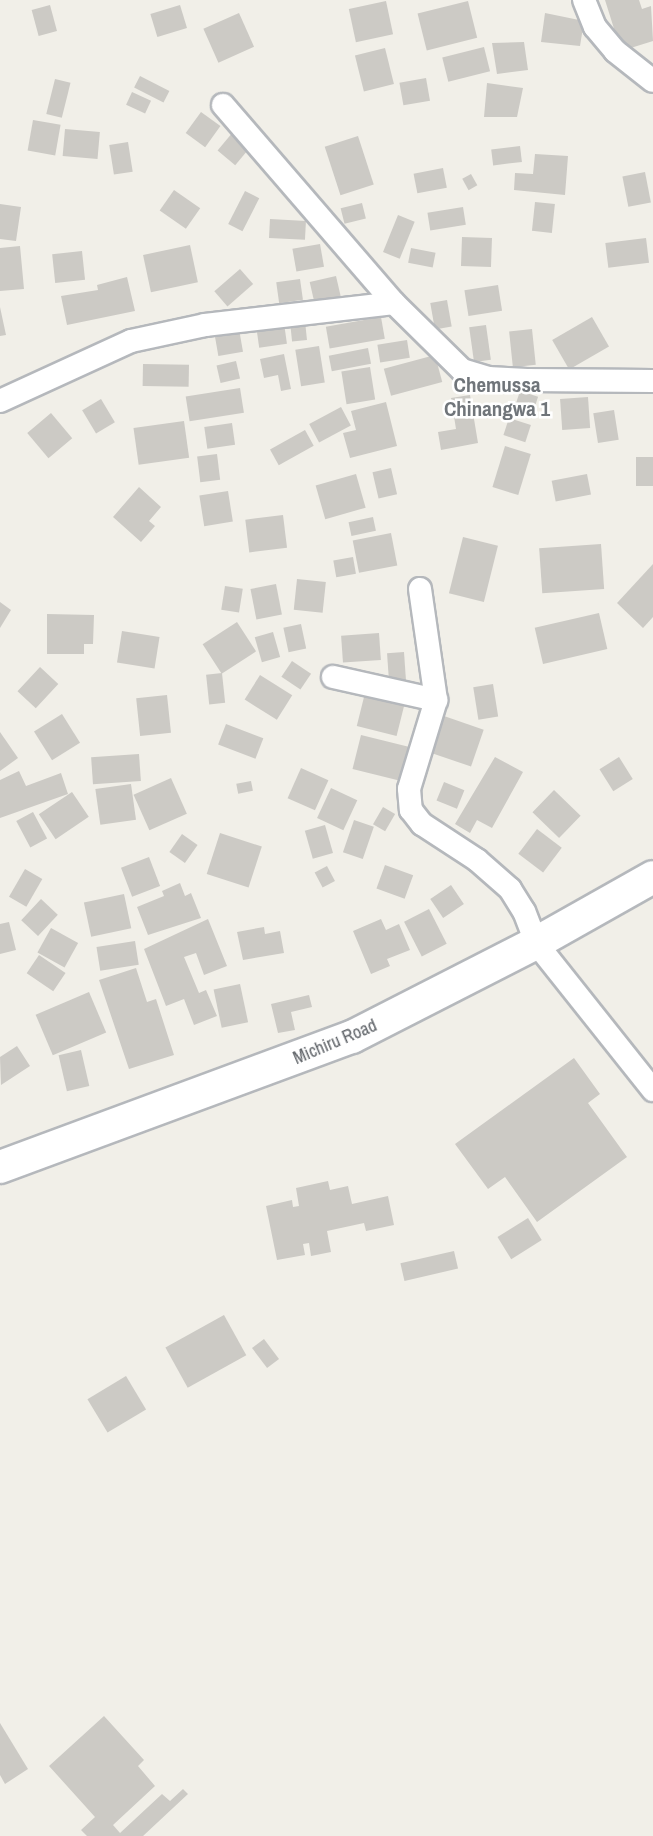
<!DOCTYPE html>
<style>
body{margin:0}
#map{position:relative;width:653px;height:1836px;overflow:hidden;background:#f1efe8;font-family:"Archivo Narrow",sans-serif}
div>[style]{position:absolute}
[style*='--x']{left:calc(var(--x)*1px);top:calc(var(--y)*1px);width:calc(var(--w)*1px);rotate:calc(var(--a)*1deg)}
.building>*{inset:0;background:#cccac5;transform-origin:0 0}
.roads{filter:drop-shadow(2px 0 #b5b8bc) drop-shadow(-2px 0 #b5b8bc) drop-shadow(0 2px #b5b8bc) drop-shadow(0 -2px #b5b8bc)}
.street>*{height:22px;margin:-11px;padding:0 11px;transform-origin:11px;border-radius:11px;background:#fff}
.secondary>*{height:32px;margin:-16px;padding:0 16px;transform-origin:16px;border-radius:16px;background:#fff}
span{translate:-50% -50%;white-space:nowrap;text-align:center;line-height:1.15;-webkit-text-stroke:5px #fff;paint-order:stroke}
.street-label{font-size:18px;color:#5f6368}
.quarter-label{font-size:21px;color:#70757a;font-weight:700}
</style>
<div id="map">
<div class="building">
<div style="clip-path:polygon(605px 0,639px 0,642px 9px,651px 6px,653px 41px,621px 51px)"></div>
<div style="left:386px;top:1px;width:34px;height:38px;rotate:78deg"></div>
<div style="left:468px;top:1px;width:38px;height:52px;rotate:76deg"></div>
<div style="left:50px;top:5px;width:27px;height:19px;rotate:75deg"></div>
<div style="left:180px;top:5px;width:24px;height:31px;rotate:73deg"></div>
<div style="left:239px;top:13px;width:37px;height:39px;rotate:66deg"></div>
<div style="clip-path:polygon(545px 13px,584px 21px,580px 46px,541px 42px)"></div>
<div style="clip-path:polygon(524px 42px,528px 70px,497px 74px,492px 43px)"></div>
<div style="left:484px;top:47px;width:25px;height:43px;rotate:76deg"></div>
<div style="left:385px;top:48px;width:37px;height:31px;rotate:76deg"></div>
<div style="left:140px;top:76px;width:33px;height:13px;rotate:27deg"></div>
<div style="left:426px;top:78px;width:23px;height:27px;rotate:80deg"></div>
<div style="left:55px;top:79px;width:16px;height:36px;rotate:14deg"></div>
<div style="clip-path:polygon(487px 83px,523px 88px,517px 117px,484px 117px)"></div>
<div style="left:132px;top:92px;width:21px;height:14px;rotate:25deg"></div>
<div style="left:201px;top:112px;width:24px;height:26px;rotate:36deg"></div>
<div style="left:33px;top:120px;width:28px;height:31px;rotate:10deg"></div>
<div style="left:65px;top:129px;width:35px;height:27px;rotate:5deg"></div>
<div style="left:233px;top:132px;width:23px;height:24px;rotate:40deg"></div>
<div style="left:358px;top:136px;width:51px;height:35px;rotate:72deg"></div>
<div style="left:128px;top:142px;width:30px;height:19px;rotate:81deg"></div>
<div style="left:520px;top:146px;width:16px;height:29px;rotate:83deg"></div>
<div style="clip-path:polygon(535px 154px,568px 156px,565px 195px,514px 190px,515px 173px,533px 174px)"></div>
<div style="left:443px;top:168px;width:20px;height:30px;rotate:79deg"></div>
<div style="left:645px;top:172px;width:31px;height:23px;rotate:79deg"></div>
<div style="left:471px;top:174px;width:13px;height:10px;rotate:61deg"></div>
<div style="left:174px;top:190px;width:32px;height:25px;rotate:35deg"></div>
<div style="left:245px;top:191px;width:16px;height:37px;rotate:27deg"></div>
<div style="left:535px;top:202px;width:20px;height:29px;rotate:6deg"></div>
<div style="left:362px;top:203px;width:16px;height:22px;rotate:76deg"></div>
<div style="clip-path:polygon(0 204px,21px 207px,16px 241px,0 239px)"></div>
<div style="left:463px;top:207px;width:18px;height:36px;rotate:81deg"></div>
<div style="left:398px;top:215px;width:18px;height:40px;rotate:22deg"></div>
<div style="left:270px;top:219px;width:36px;height:19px;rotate:3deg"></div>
<div style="left:462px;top:237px;width:30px;height:29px;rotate:2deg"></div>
<div style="left:646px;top:238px;width:25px;height:41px;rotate:83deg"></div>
<div style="left:320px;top:244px;width:23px;height:28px;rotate:80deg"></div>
<div style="left:190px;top:245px;width:38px;height:48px;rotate:78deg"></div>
<div style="clip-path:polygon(20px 246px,24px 289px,0 291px,0 248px)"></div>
<div style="left:411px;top:248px;width:25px;height:15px;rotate:11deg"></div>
<div style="left:82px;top:251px;width:29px;height:30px;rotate:84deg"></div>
<div style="left:240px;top:269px;width:20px;height:34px;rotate:49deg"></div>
<div style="left:336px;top:276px;width:27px;height:27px;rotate:77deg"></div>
<div style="clip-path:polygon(127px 277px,135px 311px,67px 325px,61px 296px,98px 290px,97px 285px)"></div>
<div style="left:300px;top:279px;width:21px;height:24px;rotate:82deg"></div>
<div style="left:498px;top:285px;width:26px;height:34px;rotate:81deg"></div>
<div style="left:447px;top:300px;width:27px;height:17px;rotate:80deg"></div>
<div style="clip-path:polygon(0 307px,6px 335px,0 336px)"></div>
<div style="left:381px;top:317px;width:22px;height:56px;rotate:80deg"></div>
<div style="left:592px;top:317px;width:34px;height:46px;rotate:60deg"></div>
<div style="left:305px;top:321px;width:19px;height:15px;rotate:84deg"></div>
<div style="left:284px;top:323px;width:21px;height:28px;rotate:82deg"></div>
<div style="left:486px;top:325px;width:35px;height:17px;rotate:82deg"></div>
<div style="left:239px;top:329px;width:23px;height:25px;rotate:80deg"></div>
<div style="left:532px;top:329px;width:36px;height:23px;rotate:84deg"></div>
<div style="left:407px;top:340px;width:18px;height:30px;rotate:81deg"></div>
<div style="left:319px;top:346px;width:37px;height:24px;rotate:81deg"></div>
<div style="left:368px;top:348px;width:16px;height:40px;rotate:79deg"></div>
<div style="clip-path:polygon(284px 354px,291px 389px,281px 391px,278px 375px,264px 378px,260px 359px)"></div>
<div style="left:435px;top:355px;width:28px;height:53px;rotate:75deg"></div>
<div style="left:236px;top:361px;width:18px;height:20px;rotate:77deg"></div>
<div style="left:143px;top:364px;width:46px;height:22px;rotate:1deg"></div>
<div style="left:370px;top:367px;width:33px;height:29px;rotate:81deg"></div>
<div style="left:240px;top:388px;width:25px;height:55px;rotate:81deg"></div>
<div style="left:520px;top:391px;width:19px;height:18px;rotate:18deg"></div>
<div style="clip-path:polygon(470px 395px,478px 443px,441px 450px,438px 432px,456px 429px,451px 398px)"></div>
<div style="left:588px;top:397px;width:31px;height:28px;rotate:86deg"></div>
<div style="left:101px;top:399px;width:27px;height:22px;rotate:59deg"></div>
<div style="clip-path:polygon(386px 402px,397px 446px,350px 458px,343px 433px,356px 430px,351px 411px)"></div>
<div style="left:341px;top:407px;width:21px;height:36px;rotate:62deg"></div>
<div style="left:614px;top:410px;width:30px;height:21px;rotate:81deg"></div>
<div style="left:51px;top:413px;width:33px;height:31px;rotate:50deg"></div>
<div style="left:509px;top:418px;width:23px;height:18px;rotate:18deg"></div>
<div style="left:184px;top:421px;width:37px;height:51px;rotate:82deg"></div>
<div style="left:232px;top:423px;width:22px;height:28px;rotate:82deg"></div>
<div style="left:305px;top:430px;width:18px;height:40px;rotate:61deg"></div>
<div style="left:505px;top:446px;width:27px;height:43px;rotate:17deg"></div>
<div style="left:217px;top:454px;width:26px;height:20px;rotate:83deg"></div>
<div style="left:636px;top:457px;width:17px;height:29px"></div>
<div style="left:391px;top:468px;width:27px;height:19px;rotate:77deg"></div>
<div style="left:356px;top:474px;width:35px;height:42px;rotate:74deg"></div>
<div style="left:587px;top:474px;width:21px;height:36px;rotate:79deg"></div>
<div style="clip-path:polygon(139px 487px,161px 507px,149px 521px,155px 526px,141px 542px,113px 517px)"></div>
<div style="left:228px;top:491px;width:31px;height:29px;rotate:81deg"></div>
<div style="left:283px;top:515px;width:33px;height:38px;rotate:83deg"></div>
<div style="left:373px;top:517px;width:14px;height:25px;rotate:78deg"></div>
<div style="left:391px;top:533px;width:33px;height:39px;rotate:79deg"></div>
<div style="left:463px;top:537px;width:36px;height:58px;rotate:14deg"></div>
<div style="left:601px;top:544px;width:45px;height:62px;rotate:86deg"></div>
<div style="left:353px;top:557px;width:17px;height:20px;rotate:80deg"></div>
<div style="clip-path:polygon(653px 564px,653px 617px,643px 628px,617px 603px)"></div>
<div style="left:297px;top:579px;width:29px;height:31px;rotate:6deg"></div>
<div style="left:276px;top:584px;width:31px;height:26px;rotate:79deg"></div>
<div style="left:225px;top:586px;width:18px;height:24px;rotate:9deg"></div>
<div style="clip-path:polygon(0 602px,11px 610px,0 628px)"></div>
<div style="left:599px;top:613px;width:37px;height:66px;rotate:77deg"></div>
<div style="clip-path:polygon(47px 614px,94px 615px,93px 644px,84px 644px,84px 654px,47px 654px)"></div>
<div style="left:237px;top:622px;width:35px;height:41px;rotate:57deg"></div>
<div style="left:301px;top:624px;width:25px;height:18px;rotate:78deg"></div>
<div style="left:122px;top:631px;width:38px;height:32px;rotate:9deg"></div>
<div style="left:273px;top:632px;width:26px;height:19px;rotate:74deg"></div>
<div style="left:379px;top:633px;width:27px;height:38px;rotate:86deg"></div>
<div style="left:404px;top:652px;width:29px;height:17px;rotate:86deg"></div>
<div style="left:292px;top:661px;width:23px;height:19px;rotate:34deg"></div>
<div style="left:40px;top:667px;width:25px;height:33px;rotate:43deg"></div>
<div style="left:222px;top:673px;width:30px;height:16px;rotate:84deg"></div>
<div style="left:260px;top:675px;width:38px;height:29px;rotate:32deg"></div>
<div style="left:493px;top:684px;width:33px;height:20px;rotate:81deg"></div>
<div style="left:365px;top:693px;width:41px;height:34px;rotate:14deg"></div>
<div style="left:167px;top:695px;width:38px;height:31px;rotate:84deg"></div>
<div style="left:62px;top:714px;width:34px;height:33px;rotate:58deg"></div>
<div style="left:444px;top:716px;width:42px;height:39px;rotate:19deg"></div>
<div style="left:226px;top:724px;width:40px;height:22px;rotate:21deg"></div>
<div style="clip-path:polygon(0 732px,18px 758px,0 771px)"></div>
<div style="left:361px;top:735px;width:49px;height:35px;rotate:14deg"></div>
<div style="left:139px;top:754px;width:27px;height:48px;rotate:86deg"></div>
<div style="clip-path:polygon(495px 757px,523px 772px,492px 828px,477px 820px,470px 833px,455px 824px)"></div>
<div style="left:619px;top:757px;width:26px;height:23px;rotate:58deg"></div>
<div style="left:301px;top:768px;width:30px;height:33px;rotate:24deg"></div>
<div style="clip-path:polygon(19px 771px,26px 786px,61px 773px,68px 794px,0 818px,0 780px)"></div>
<div style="left:171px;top:778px;width:39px;height:41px;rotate:66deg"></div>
<div style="left:251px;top:781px;width:10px;height:15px;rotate:79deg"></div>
<div style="left:444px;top:782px;width:22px;height:20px;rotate:22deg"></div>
<div style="left:131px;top:784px;width:36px;height:36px;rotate:82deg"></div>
<div style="left:331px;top:788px;width:29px;height:33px;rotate:25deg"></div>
<div style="left:554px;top:790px;width:37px;height:31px;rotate:44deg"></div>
<div style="left:72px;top:792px;width:30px;height:40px;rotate:56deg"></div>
<div style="left:383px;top:807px;width:14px;height:20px;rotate:30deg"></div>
<div style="left:33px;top:812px;width:30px;height:19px;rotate:62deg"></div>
<div style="left:354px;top:820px;width:21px;height:34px;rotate:19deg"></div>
<div style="left:325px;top:825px;width:29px;height:21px;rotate:74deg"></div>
<div style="left:537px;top:829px;width:31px;height:31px;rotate:37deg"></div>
<div style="left:220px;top:833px;width:44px;height:43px;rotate:18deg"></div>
<div style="left:182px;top:834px;width:19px;height:22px;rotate:35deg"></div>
<div style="left:149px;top:857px;width:31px;height:30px;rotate:69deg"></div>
<div style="left:385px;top:865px;width:30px;height:25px;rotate:20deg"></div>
<div style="left:327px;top:866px;width:17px;height:14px;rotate:62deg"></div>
<div style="left:25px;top:869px;width:20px;height:32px;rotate:30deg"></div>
<div style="clip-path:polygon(180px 883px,185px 896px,191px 893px,201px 918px,148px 935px,137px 907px,164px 896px,162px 891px)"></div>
<div style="left:451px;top:885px;width:23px;height:25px;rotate:56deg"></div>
<div style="left:124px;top:894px;width:35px;height:41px;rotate:78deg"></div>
<div style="left:41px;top:899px;width:23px;height:29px;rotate:43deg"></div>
<div style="left:429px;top:909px;width:39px;height:28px;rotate:63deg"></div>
<div style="clip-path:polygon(208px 919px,227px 966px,204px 975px,196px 953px,184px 957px,199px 993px,206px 990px,217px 1016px,194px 1025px,184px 999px,166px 1006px,144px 949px)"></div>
<div style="clip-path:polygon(381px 919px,386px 930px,399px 924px,410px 950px,387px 959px,390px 966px,371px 974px,353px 931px)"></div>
<div style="clip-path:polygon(9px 922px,16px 950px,0 954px,0 924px)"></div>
<div style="clip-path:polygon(264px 927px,265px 934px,280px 931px,284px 953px,243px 960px,237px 932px)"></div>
<div style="left:51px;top:928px;width:31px;height:28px;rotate:29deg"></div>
<div style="left:135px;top:941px;width:24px;height:39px;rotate:81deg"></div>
<div style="left:39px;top:955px;width:32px;height:22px;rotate:34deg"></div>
<div style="clip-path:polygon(136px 968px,147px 1002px,156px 999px,174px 1055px,129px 1069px,99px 980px)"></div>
<div style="left:240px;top:984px;width:39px;height:27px;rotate:78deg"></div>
<div style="left:89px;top:992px;width:44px;height:58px;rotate:67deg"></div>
<div style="clip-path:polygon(309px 995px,312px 1007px,291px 1012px,295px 1030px,278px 1033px,271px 1004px)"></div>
<div style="clip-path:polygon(17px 1046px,30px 1066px,1px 1085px,0 1057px)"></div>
<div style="left:81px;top:1050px;width:37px;height:23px;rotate:77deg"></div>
<div style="clip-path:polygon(574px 1058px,600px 1094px,588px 1103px,627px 1157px,537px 1222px,505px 1177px,488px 1189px,455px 1144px)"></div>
<div style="clip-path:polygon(328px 1181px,330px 1190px,348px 1186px,352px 1204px,388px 1196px,394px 1225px,366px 1231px,364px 1223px,327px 1231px,331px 1252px,311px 1256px,309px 1243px,303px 1244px,305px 1255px,277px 1260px,266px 1206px,292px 1200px,293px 1207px,299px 1206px,296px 1188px)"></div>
<div style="left:528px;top:1218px;width:26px;height:36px;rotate:58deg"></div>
<div style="left:454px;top:1251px;width:18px;height:55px;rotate:77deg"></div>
<div style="left:224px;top:1315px;width:46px;height:67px;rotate:61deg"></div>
<div style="left:264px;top:1339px;width:25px;height:15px;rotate:53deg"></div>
<div style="left:126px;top:1376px;width:39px;height:45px;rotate:59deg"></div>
<div style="clip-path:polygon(104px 1716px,144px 1760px,138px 1766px,155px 1786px,113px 1825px,120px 1833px,162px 1794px,170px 1801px,183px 1789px,188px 1794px,143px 1836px,87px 1836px,81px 1830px,95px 1817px,49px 1766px)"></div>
<div style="clip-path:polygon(0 1723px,28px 1769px,5px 1784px,0 1775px)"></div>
</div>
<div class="roads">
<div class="street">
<div style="--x:584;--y:0;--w:29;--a:68"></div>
<div style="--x:595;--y:27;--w:31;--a:50"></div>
<div style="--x:615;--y:51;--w:48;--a:38.3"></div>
<div style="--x:223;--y:105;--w:262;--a:49.2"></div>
<div style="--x:394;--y:303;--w:95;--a:44.6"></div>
<div style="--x:462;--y:370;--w:27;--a:17"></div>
<div style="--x:488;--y:378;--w:39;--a:3"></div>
<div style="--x:527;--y:380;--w:126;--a:0.5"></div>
<div style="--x:0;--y:401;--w:144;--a:-24.6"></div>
<div style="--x:131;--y:341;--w:76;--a:-12.2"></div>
<div style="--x:205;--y:325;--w:190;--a:-6.6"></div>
<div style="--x:420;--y:589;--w:112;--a:81.8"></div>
<div style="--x:436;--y:700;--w:93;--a:106.9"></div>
<div style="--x:409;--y:789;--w:21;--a:85"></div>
<div style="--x:411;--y:810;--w:18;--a:52"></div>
<div style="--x:422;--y:824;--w:66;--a:33.2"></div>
<div style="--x:477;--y:860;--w:44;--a:41.3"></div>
<div style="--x:510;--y:889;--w:26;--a:58"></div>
<div style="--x:524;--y:911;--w:34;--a:69"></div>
<div style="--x:536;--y:943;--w:188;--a:51.5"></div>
<div style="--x:333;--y:677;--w:106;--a:12.6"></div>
</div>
<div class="secondary">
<div style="--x:0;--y:1167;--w:375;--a:-20.3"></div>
<div style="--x:352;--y:1037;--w:207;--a:-27.1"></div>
<div style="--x:536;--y:943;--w:134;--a:-29.4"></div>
</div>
</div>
<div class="street-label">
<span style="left:335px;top:1042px;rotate:-23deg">Michiru Road</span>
</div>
<div class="quarter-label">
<span style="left:497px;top:397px">Chemussa<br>Chinangwa 1</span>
</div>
</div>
